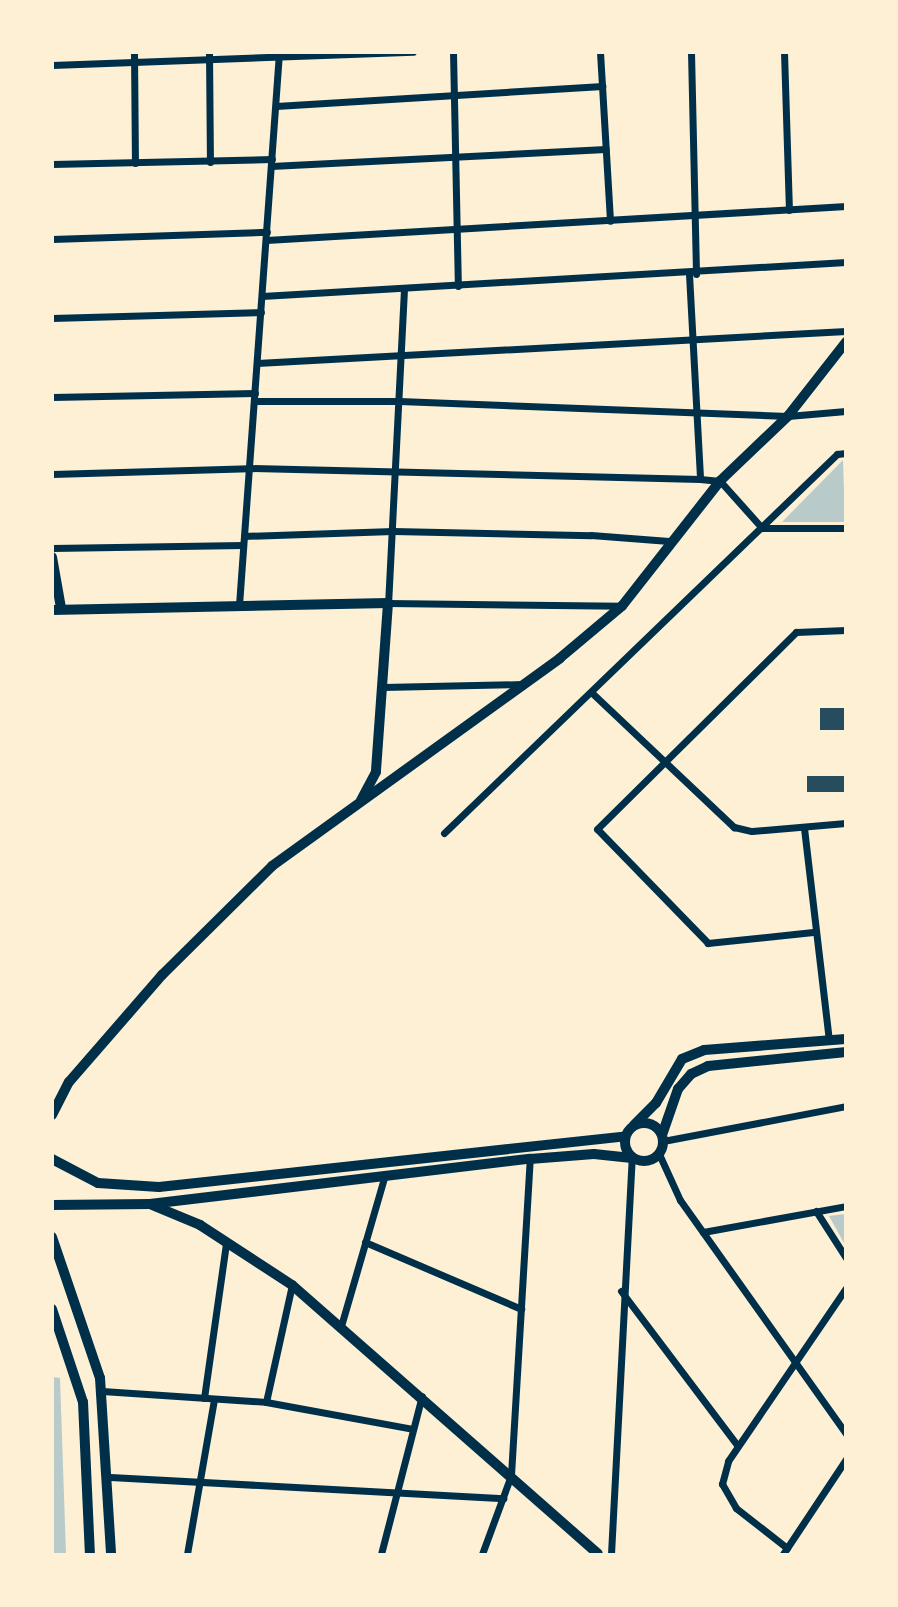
<!DOCTYPE html>
<style>
body{margin:0}
#map{position:relative;width:898px;height:1607px;overflow:hidden;background:#fdf0d5;font-family:"Source Sans 3",sans-serif}
div>[style]{position:absolute}
[style*='--x']{left:calc(var(--x)*1px);top:calc(var(--y)*1px);width:calc(var(--w)*1px);rotate:calc(var(--a)*1deg)}
.green>*{inset:0;background:#b9caca}
.building>*{inset:0;background:#264d5e;transform-origin:0 0}
.minor>*{height:7px;margin:-3.5px;padding:0 3.5px;transform-origin:3.5px;border-radius:3.5px;background:#003049}
.tertiary>*{height:10px;margin:-5px;padding:0 5px;transform-origin:5px;border-radius:5px;background:#003049}
.secondary>*{height:10px;margin:-5px;padding:0 5px;transform-origin:5px;border-radius:5px;background:#003049}
.secondary>.ring{margin:-5px;padding:0;box-sizing:content-box;background:none;border:10px solid #003049;border-radius:50%}
span{translate:-50% -50%;white-space:nowrap;text-align:center;line-height:1.15;-webkit-text-stroke:7px #fdf0d5;paint-order:stroke}
.frame{position:absolute;inset:0;border:54px solid #fdf0d5;pointer-events:none}
</style>
<div id="map">
<div class="green">
<div style="clip-path:polygon(843px 460px,845px 522px,782px 522px)"></div>
<div style="clip-path:polygon(845px 1214px,846px 1214px,845px 1245px,829px 1216px)"></div>
<div style="clip-path:polygon(52px 1377px,60px 1378px,66px 1554px,53px 1554px)"></div>
</div>
<div class="building">
<div style="left:845px;top:708px;width:22px;height:25px;rotate:90deg"></div>
<div style="left:845px;top:776px;width:16px;height:38px;rotate:90deg"></div>
</div>
<div class="minor">
<div style="--x:134;--y:52;--w:111;--a:89.5"></div>
<div style="--x:209;--y:52;--w:110;--a:89.5"></div>
<div style="--x:453;--y:52;--w:234;--a:88.8"></div>
<div style="--x:600;--y:52;--w:169;--a:86.6"></div>
<div style="--x:691;--y:52;--w:222;--a:88.7"></div>
<div style="--x:784;--y:52;--w:158;--a:88.2"></div>
<div style="--x:52;--y:65;--w:361;--a:-2.1"></div>
<div style="--x:276;--y:106;--w:327;--a:-3.5"></div>
<div style="--x:52;--y:164;--w:220;--a:-1.3"></div>
<div style="--x:271;--y:166;--w:335;--a:-2.9"></div>
<div style="--x:52;--y:239;--w:215;--a:-1.9"></div>
<div style="--x:266;--y:240;--w:581;--a:-3.35"></div>
<div style="--x:689;--y:274;--w:205;--a:86.9"></div>
<div style="--x:404;--y:289;--w:314;--a:92.9"></div>
<div style="--x:388;--y:603;--w:234;--a:0.7"></div>
<div style="--x:262;--y:296;--w:585;--a:-3.33"></div>
<div style="--x:52;--y:318;--w:209;--a:-1.6"></div>
<div style="--x:257;--y:363;--w:590;--a:-3.11"></div>
<div style="--x:52;--y:397;--w:203;--a:-1.1"></div>
<div style="--x:254;--y:401;--w:145;--a:0"></div>
<div style="--x:399;--y:401;--w:389;--a:2.2"></div>
<div style="--x:788;--y:416;--w:58;--a:-4.9"></div>
<div style="--x:52;--y:474;--w:197;--a:-1.7"></div>
<div style="--x:249;--y:468;--w:451;--a:1.4"></div>
<div style="--x:700;--y:479;--w:20;--a:6"></div>
<div style="--x:720;--y:481;--w:63;--a:48.2"></div>
<div style="--x:762;--y:528;--w:84;--a:0"></div>
<div style="--x:244;--y:536;--w:149;--a:-1.9"></div>
<div style="--x:393;--y:531;--w:198;--a:1.2"></div>
<div style="--x:591;--y:535;--w:78;--a:4.4"></div>
<div style="--x:52;--y:548;--w:191;--a:-0.9"></div>
<div style="--x:239;--y:605;--w:554;--a:-85.86"></div>
<div style="--x:383;--y:687;--w:139;--a:-1.2"></div>
<div style="--x:591;--y:692;--w:197;--a:43.4"></div>
<div style="--x:734;--y:827;--w:18;--a:13"></div>
<div style="--x:752;--y:831;--w:94;--a:-4.9"></div>
<div style="--x:804;--y:828;--w:213;--a:83.3"></div>
<div style="--x:444;--y:833;--w:546;--a:-43.96"></div>
<div style="--x:837;--y:454;--w:9;--a:-6"></div>
<div style="--x:813;--y:932;--w:106;--a:174"></div>
<div style="--x:708;--y:943;--w:159;--a:-134.2"></div>
<div style="--x:597;--y:829;--w:280;--a:-44.7"></div>
<div style="--x:796;--y:632;--w:50;--a:-2.3"></div>
<div style="--x:663;--y:1141;--w:186;--a:-10.8"></div>
<div style="--x:659;--y:1154;--w:51;--a:65.5"></div>
<div style="--x:680;--y:1200;--w:287;--a:54.6"></div>
<div style="--x:816;--y:1211;--w:56;--a:57.4"></div>
<div style="--x:703;--y:1232;--w:145;--a:-10.3"></div>
<div style="--x:365;--y:1242;--w:170;--a:23.2"></div>
<div style="--x:621;--y:1291;--w:194;--a:53"></div>
<div style="--x:341;--y:1326;--w:154;--a:-73.8"></div>
<div style="--x:102;--y:1391;--w:164;--a:3.8"></div>
<div style="--x:266;--y:1402;--w:149;--a:10.4"></div>
<div style="--x:204;--y:1398;--w:157;--a:-81.9"></div>
<div style="--x:266;--y:1402;--w:120;--a:-77.5"></div>
<div style="--x:110;--y:1477;--w:394;--a:3.1"></div>
<div style="--x:787;--y:1548;--w:65;--a:-141.9"></div>
<div style="--x:736;--y:1508;--w:28;--a:-120"></div>
<div style="--x:722;--y:1484;--w:24;--a:-75"></div>
<div style="--x:728;--y:1461;--w:209;--a:-55.7"></div>
<div style="--x:187;--y:1554;--w:157;--a:-80.1"></div>
<div style="--x:381;--y:1554;--w:163;--a:-75.5"></div>
<div style="--x:482;--y:1554;--w:84;--a:-69.8"></div>
<div style="--x:511;--y:1475;--w:317;--a:-86.6"></div>
<div style="--x:611;--y:1554;--w:397;--a:-87"></div>
<div style="--x:783;--y:1554;--w:114;--a:-56.4"></div>
</div>
<div class="tertiary">
<div style="--x:52;--y:1115;--w:37;--a:-63"></div>
<div style="--x:69;--y:1082;--w:142;--a:-49"></div>
<div style="--x:162;--y:975;--w:155;--a:-44.7"></div>
<div style="--x:272;--y:866;--w:355;--a:-35.8"></div>
<div style="--x:560;--y:658;--w:81;--a:-40"></div>
<div style="--x:622;--y:606;--w:159;--a:-51.9"></div>
<div style="--x:720;--y:481;--w:94;--a:-43.7"></div>
<div style="--x:788;--y:416;--w:94;--a:-51.9"></div>
</div>
<div class="secondary">
<div style="--x:52;--y:557;--w:52;--a:80"></div>
<div style="--x:52;--y:610;--w:336;--a:-1.2"></div>
<div style="--x:388;--y:603;--w:169;--a:94.1"></div>
<div style="--x:376;--y:772;--w:32;--a:118"></div>
<div class="ring" style="left:625px;top:1123px;width:28px;height:28px"></div>
<div style="--x:634;--y:1125;--w:31;--a:-45"></div>
<div style="--x:656;--y:1103;--w:51;--a:-59.4"></div>
<div style="--x:682;--y:1059;--w:24;--a:-22"></div>
<div style="--x:704;--y:1050;--w:142;--a:-4.4"></div>
<div style="--x:662;--y:1135;--w:49;--a:-70.8"></div>
<div style="--x:678;--y:1089;--w:20;--a:-49"></div>
<div style="--x:691;--y:1074;--w:19;--a:-25"></div>
<div style="--x:708;--y:1066;--w:139;--a:-5.8"></div>
<div style="--x:52;--y:1159;--w:52;--a:27.6"></div>
<div style="--x:98;--y:1183;--w:61;--a:3.8"></div>
<div style="--x:159;--y:1187;--w:469;--a:-6.2"></div>
<div style="--x:52;--y:1205;--w:98;--a:-0.6"></div>
<div style="--x:150;--y:1204;--w:383;--a:-6.8"></div>
<div style="--x:530;--y:1159;--w:64;--a:-4.5"></div>
<div style="--x:594;--y:1154;--w:38;--a:6"></div>
<div style="--x:152;--y:1205;--w:52;--a:22.6"></div>
<div style="--x:200;--y:1225;--w:110;--a:33.1"></div>
<div style="--x:292;--y:1285;--w:407;--a:41.3"></div>
<div style="--x:52;--y:1237;--w:149;--a:71.2"></div>
<div style="--x:100;--y:1378;--w:176;--a:86.4"></div>
<div style="--x:52;--y:1309;--w:98;--a:71.6"></div>
<div style="--x:83;--y:1402;--w:152;--a:87.4"></div>
</div>
<div class="frame"></div>
</div>
